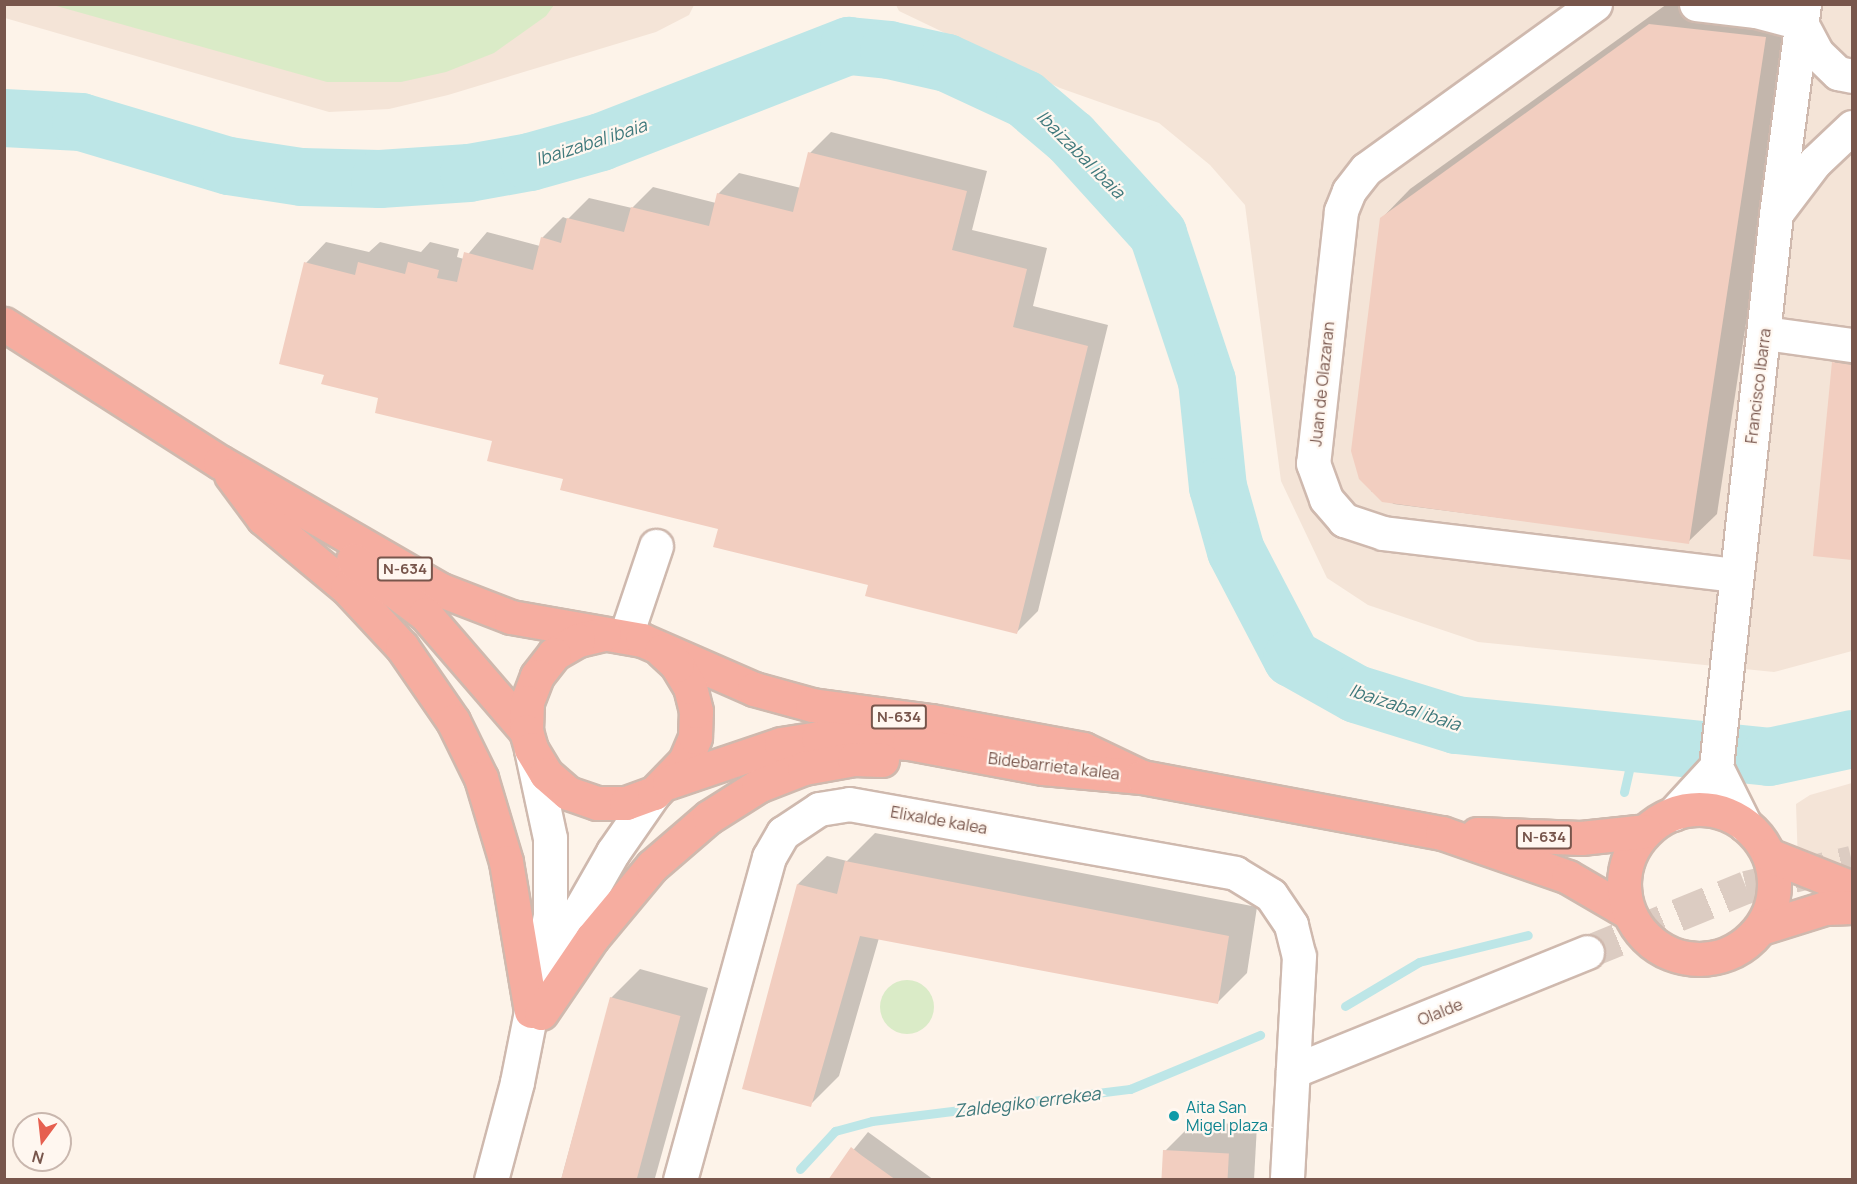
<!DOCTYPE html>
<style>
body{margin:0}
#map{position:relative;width:1857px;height:1184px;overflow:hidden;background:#fdf3e9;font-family:Manrope,sans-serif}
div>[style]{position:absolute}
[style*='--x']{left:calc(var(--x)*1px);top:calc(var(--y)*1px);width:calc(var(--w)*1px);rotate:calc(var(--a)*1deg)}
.residential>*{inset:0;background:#f4e4d7}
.green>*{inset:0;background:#daebc7}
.round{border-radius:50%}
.shadow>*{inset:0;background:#0003}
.stream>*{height:9px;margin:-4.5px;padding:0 4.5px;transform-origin:4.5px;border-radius:4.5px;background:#bde6e7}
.river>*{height:58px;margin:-29px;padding:0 29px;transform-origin:29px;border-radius:29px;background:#bde6e7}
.building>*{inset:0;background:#f2cec0;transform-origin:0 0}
.street-tunnel>*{height:33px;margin-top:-16.5px;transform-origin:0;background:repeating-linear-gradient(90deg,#dcccc2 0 33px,transparent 0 49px)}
.roads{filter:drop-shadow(2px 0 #cfb9ae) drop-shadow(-2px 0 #cfb9ae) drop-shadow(0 2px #cfb9ae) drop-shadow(0 -2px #cfb9ae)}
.street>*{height:33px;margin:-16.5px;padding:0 16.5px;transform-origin:16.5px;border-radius:16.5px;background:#fff}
.secondary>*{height:33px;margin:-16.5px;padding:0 16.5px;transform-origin:16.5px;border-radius:16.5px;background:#fff}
.highway>*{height:33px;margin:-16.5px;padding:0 16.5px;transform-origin:16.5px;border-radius:16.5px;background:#f6ada0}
.highway>.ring{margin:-16.5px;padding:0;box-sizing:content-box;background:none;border:33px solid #f6ada0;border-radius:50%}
.dots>*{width:16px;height:16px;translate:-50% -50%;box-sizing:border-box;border:3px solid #fff7f0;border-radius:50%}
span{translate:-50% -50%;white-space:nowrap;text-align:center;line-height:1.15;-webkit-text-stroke:4.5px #fff7f0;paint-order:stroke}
.shield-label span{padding:2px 4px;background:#fff7f0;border:2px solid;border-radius:4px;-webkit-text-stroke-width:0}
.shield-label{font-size:15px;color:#78564c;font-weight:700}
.street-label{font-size:16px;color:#78564c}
.culture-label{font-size:16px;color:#0d838f}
.left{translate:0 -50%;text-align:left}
.water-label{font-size:18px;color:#3f797c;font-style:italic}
.frame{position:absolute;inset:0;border:6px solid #78564c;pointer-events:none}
.north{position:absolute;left:12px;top:1112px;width:60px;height:60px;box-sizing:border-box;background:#fff7f0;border:2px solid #c9b7ae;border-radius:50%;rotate:195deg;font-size:16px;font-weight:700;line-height:24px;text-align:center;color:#78564c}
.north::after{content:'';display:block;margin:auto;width:21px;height:27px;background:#e65f4f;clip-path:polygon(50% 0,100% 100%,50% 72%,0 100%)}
</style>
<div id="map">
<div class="residential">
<div style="clip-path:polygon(4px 5px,694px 5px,689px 15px,656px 32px,448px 95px,389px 109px,329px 112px,5px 18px)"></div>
<div style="clip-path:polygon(896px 5px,1852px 5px,1852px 651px,1774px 672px,1478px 642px,1368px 605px,1327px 578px,1281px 481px,1245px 205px,1210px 165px,1159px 123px,1060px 88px,899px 11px)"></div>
<div style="clip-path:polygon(1852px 783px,1852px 893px,1798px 864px,1796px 804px,1810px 795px)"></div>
</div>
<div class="green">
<div style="clip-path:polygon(53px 5px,554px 5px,546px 16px,494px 53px,446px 72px,401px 82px,327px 82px)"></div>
<div class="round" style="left:880px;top:980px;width:54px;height:54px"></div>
</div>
<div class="shadow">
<div style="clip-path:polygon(1667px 4px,1794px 8px,1717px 514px,1688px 542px,1394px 504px,1371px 491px,1381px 219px,1410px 189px)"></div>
<div style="clip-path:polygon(831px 132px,987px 171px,972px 230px,1047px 248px,1033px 306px,1108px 325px,1038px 611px,1017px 632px,869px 584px,719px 528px,564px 478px,493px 440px,326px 374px,306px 263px,326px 242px,369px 252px,380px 242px,421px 252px,430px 242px,459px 249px,457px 257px,464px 259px,487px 232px,540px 246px,542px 238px,563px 217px,568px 219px,589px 198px,632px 208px,653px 187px,716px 203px,718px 194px,739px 173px,801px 188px,810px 153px)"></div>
<div style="clip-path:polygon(1852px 344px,1852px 558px,1815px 554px,1834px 363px)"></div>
<div style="clip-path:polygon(875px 833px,1257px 907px,1247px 973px,1218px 1002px,879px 938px,839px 1076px,810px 1105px,798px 884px,827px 856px,847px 861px)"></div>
<div style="clip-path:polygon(640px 969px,708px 988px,655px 1178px,561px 1180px,611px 998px)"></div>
<div style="clip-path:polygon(1194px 1122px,1257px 1125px,1254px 1180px,1163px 1180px,1165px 1151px)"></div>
<div style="clip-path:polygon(868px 1132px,934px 1180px,829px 1180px)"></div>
</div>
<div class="stream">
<div style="--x:1624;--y:792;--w:49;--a:-77.1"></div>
<div style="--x:1345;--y:1006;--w:86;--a:-30.7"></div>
<div style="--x:1419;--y:962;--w:112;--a:-13.9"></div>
<div style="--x:800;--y:1169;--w:52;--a:-47.4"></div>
<div style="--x:835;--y:1131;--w:38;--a:-15"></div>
<div style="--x:872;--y:1121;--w:260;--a:-7.1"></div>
<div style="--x:1130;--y:1089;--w:141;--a:-22.6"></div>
</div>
<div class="river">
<div style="--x:4;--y:118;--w:77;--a:3"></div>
<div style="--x:81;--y:122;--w:154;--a:16.6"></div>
<div style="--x:229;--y:166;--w:74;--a:8.6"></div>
<div style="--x:302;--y:177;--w:78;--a:1.5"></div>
<div style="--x:380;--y:179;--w:89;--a:-3.9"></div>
<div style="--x:469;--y:173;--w:62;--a:-10.2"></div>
<div style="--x:530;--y:162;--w:74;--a:-15.7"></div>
<div style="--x:601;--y:142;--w:266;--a:-21.2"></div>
<div style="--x:849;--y:46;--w:40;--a:5.7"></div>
<div style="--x:889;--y:50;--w:59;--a:12.6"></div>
<div style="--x:947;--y:63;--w:86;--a:24.8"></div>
<div style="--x:1025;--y:99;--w:60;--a:40.3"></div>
<div style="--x:1071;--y:138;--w:130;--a:47.8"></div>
<div style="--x:1158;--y:234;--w:155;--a:71.6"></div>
<div style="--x:1207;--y:381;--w:107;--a:84.1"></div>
<div style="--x:1218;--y:487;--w:66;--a:74.3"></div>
<div style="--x:1236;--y:551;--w:121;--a:62.4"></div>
<div style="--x:1292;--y:658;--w:73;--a:29.4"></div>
<div style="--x:1356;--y:694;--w:105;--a:17.2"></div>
<div style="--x:1456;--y:725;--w:315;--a:5.8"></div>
<div style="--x:1769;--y:757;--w:85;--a:-12.2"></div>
</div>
<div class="building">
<div style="clip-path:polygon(1649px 24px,1766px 37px,1689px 544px,1382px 502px,1359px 479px,1351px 451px,1380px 218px)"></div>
<div style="clip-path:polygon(808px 152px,967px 191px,952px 250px,1027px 269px,1013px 327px,1088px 346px,1017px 634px,865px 596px,868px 585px,713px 547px,718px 529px,560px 490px,563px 479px,487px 461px,492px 441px,375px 413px,378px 398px,321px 384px,324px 375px,279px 364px,304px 262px,355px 275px,358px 262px,405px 274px,408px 262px,439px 270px,437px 278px,457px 282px,464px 252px,533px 270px,541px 237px,561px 243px,567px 218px,624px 232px,631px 207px,709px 226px,717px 193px,793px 212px)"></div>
<div style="clip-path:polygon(1832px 362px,1852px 365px,1852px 560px,1813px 556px)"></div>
<div style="clip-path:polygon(845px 861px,1229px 936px,1218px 1004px,860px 936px,811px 1107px,742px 1089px,797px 884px,837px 894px)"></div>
<div style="left:610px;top:997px;width:73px;height:190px;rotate:15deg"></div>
<div style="clip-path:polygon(851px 1147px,861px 1155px,896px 1180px,828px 1180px)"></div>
<div style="left:1163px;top:1150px;width:66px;height:30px;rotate:3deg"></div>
</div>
<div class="street-tunnel">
<div style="--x:1587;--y:952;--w:172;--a:-22.2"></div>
<div style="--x:1746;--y:887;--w:109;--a:-13.3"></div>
</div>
<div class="roads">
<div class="street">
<div style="--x:1595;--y:4;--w:282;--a:144.2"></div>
<div style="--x:1366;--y:169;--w:28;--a:128"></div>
<div style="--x:1349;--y:191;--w:22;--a:112"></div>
<div style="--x:1341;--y:211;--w:254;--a:96.3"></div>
<div style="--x:1313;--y:463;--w:38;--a:70"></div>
<div style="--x:1326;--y:499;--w:28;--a:49"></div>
<div style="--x:1344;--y:520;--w:41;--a:18.4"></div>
<div style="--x:1383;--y:533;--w:354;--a:6.8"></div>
<div style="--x:1696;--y:4;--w:60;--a:6.7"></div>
<div style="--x:1756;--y:11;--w:47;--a:14.9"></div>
<div style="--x:1801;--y:23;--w:34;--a:62"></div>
<div style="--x:1817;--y:53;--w:29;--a:44"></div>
<div style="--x:1838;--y:73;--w:14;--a:12"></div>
<div style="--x:1777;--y:212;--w:63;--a:-52.8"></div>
<div style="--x:1815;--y:162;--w:51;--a:-43.4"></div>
<div style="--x:1765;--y:333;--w:88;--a:7.9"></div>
<div style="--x:626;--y:635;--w:94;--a:-71.4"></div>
<div style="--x:1716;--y:767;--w:65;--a:63.4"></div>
<div style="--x:1673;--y:814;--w:64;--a:-47.5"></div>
<div style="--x:1716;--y:767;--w:556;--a:-83.81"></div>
<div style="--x:1776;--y:214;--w:212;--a:-82.4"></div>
<div style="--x:1293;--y:1071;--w:317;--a:-22"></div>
<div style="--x:680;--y:1180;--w:335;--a:-74.6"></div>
<div style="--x:769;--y:857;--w:28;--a:-60"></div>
<div style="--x:783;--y:833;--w:43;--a:-33.7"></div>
<div style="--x:819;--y:809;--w:30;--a:-9"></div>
<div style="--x:849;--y:804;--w:392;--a:10.1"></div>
<div style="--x:1235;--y:873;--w:42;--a:31.4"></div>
<div style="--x:1271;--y:895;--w:36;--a:56"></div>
<div style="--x:1291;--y:925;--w:32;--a:76"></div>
<div style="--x:1299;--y:956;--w:224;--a:93.1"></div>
</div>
<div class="secondary">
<div style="--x:556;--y:972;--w:61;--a:-69.8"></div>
<div style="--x:577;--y:915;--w:73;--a:-60.3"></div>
<div style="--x:613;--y:852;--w:72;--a:-55.2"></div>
<div style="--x:491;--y:1180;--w:101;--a:-75.1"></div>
<div style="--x:517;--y:1082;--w:169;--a:-78.8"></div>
<div style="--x:550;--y:916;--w:78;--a:-90"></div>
<div style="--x:550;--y:838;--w:91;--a:-102.1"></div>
</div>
<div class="highway">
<div style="--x:4;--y:324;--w:256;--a:32.6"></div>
<div style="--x:220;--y:462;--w:255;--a:30.1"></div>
<div style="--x:441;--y:590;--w:75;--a:21.1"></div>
<div style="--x:511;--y:617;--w:133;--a:10"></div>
<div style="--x:642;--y:640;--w:122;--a:23.6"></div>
<div style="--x:754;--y:689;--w:60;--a:15.4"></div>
<div style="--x:812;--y:705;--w:120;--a:7.7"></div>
<div style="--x:931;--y:721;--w:155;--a:10.4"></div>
<div style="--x:1083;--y:749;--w:65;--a:25.4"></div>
<div style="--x:231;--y:475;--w:54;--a:53.3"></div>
<div style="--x:263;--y:518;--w:109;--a:39.8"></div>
<div style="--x:347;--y:588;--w:81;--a:47"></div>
<div style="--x:402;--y:647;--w:90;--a:55.4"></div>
<div style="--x:453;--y:721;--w:64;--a:63.8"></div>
<div style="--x:481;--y:778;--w:88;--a:73.4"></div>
<div style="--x:506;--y:862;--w:151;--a:80.5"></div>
<div style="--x:353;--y:560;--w:90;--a:36.9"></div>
<div style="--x:425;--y:614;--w:155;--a:49.2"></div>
<div style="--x:604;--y:634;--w:27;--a:167"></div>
<div style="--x:578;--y:640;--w:28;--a:150"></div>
<div style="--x:554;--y:654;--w:28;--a:128"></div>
<div style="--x:537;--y:676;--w:28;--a:111"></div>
<div style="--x:527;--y:702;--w:29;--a:92"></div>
<div style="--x:526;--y:731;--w:19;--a:74"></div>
<div style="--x:531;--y:749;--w:29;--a:59"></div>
<div style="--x:546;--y:774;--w:29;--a:41"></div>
<div style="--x:568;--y:793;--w:31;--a:19"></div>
<div style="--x:597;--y:803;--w:29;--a:0"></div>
<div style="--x:626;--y:803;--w:30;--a:-20"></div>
<div style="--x:654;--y:793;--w:45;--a:-45.9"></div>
<div style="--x:685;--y:761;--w:26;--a:-67"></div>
<div style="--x:695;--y:737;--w:26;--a:-88"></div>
<div style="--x:696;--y:711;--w:25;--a:-104"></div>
<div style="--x:690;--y:687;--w:26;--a:-121"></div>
<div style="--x:677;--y:665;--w:21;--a:-137"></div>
<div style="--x:669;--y:782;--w:118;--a:-18.7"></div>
<div style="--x:781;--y:744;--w:37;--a:-9"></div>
<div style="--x:818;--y:738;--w:91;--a:3.1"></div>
<div style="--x:909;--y:743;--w:136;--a:10.6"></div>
<div style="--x:1043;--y:768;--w:99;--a:5.2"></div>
<div style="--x:1142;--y:777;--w:305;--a:10.6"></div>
<div style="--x:1442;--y:833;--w:133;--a:19.2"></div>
<div style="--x:1568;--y:877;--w:69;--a:30.3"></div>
<div class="ring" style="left:1624px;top:809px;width:117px;height:117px"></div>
<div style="--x:1477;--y:834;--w:104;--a:2.2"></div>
<div style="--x:1581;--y:838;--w:64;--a:-6.2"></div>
<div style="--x:1769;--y:855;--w:89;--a:21.7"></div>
<div style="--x:1761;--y:928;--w:67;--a:-17.4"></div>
<div style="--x:1825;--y:908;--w:27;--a:-2"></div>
<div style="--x:541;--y:1013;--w:91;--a:-55.8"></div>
<div style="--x:592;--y:938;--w:94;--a:-50.2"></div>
<div style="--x:652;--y:866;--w:75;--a:-40.7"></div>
<div style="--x:709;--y:817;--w:58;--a:-32.3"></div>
<div style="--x:758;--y:786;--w:49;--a:-21.4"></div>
<div style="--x:804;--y:768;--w:51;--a:-10.2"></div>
<div style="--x:854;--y:759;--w:28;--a:2"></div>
</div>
</div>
<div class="dots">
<div style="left:1174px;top:1116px;background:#0f9aa8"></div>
</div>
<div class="shield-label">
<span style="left:405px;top:569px">N-634</span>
<span style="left:899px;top:717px">N-634</span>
<span style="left:1544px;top:837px">N-634</span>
</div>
<div class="street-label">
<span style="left:1322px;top:384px;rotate:-84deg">Juan de Olazaran</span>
<span style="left:1758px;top:386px;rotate:-83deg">Francisco Ibarra</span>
<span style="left:1054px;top:766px;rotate:7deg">Bidebarrieta kalea</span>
<span style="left:939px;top:820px;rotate:10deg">Elixalde kalea</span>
<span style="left:1440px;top:1012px;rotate:-22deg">Olalde</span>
</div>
<div class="culture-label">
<span class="left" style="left:1186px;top:1116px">Aita San<br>Migel plaza</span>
</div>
<div class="water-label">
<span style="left:591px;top:142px;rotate:-18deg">Ibaizabal ibaia</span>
<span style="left:1081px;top:154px;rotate:45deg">Ibaizabal ibaia</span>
<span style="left:1405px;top:707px;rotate:18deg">Ibaizabal ibaia</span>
<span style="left:1027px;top:1102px;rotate:-7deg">Zaldegiko errekea</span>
</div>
<div class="frame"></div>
<div class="north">N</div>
</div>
